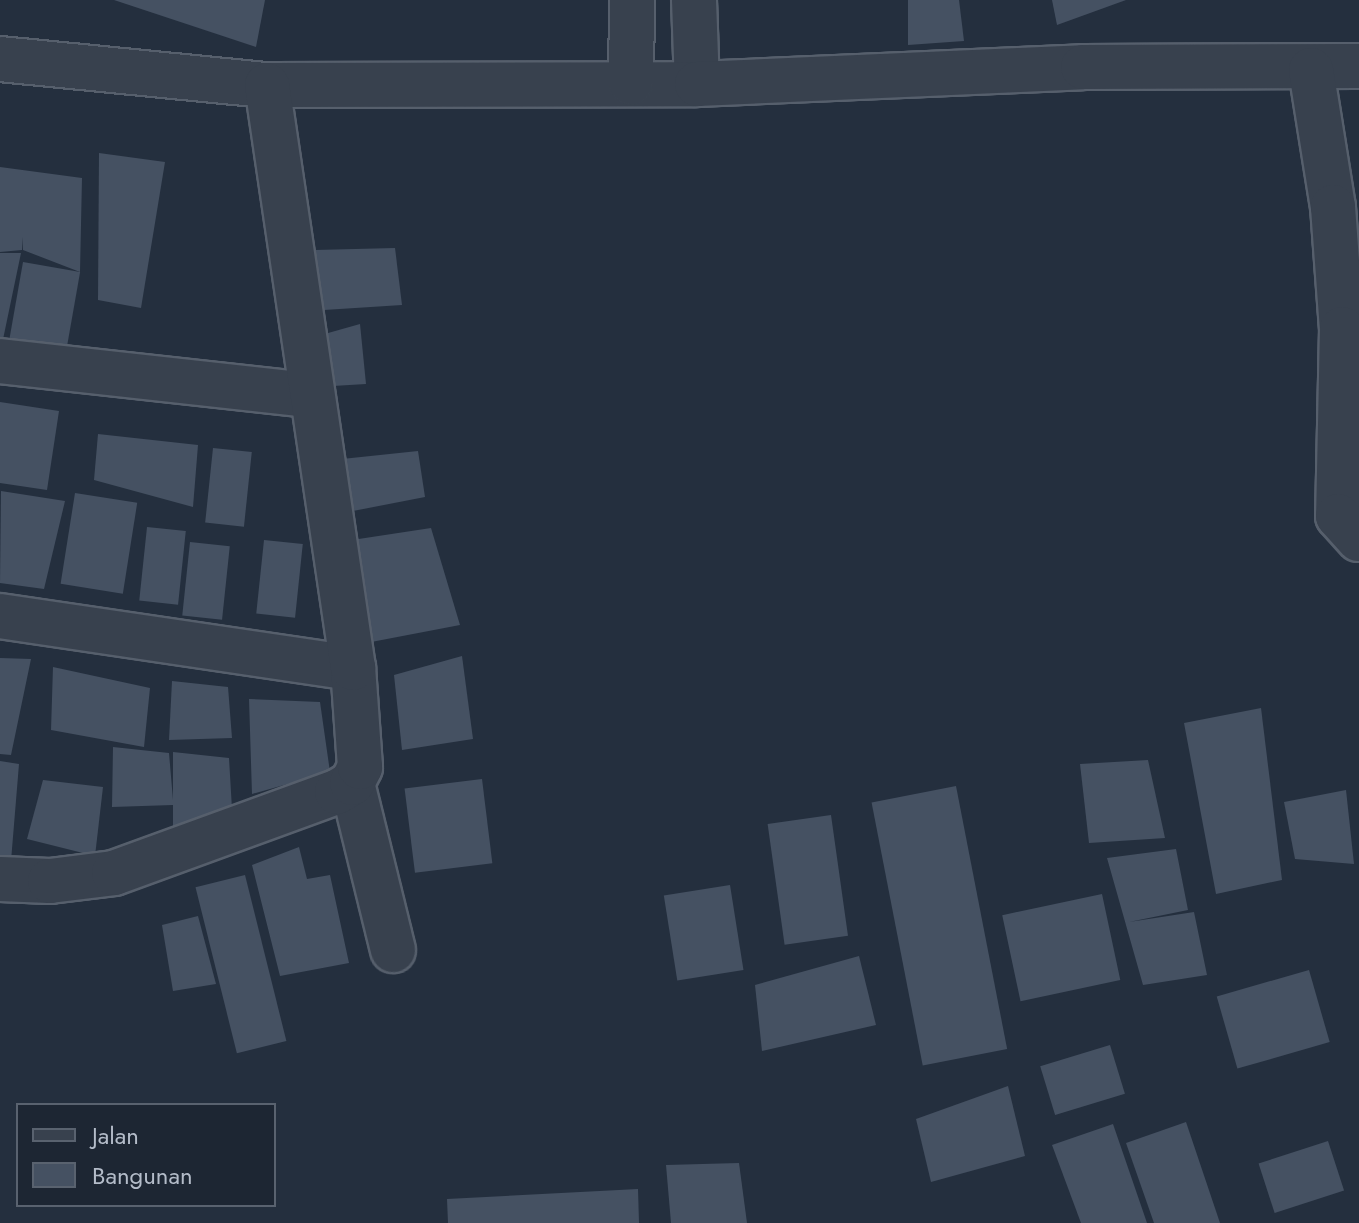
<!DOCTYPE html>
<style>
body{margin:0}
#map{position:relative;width:1359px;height:1223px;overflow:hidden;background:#242f3e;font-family:Jost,sans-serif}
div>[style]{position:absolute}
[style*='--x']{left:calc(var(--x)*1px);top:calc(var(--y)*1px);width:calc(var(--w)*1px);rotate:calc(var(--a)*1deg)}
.building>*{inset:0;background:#455162;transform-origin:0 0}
.roads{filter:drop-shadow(2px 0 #565f6c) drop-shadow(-2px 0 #565f6c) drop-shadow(0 2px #565f6c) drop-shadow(0 -2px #565f6c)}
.minor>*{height:44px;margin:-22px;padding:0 22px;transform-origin:22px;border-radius:22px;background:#38414e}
span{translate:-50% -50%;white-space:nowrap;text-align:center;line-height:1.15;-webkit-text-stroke:7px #1d2633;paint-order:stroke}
.legend{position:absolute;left:16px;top:1103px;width:260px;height:104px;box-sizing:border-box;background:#1d2633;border:2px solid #59626f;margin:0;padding:10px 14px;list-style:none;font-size:24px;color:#b4bcc9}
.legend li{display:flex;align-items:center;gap:16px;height:40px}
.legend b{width:40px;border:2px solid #59626f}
</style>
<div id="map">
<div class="building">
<div style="clip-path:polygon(114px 0,265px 0,256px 47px)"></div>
<div style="clip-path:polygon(908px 0,959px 0,964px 41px,908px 45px)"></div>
<div style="clip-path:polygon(1052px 0,1126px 0,1057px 25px)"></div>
<div style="clip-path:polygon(99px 153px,165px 162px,141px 308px,98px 300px)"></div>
<div style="clip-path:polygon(0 167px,82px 178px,80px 272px,23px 250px,22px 237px,22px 250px,0 252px)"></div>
<div style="clip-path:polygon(395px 248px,402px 305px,324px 310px,315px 250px)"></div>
<div style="clip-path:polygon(0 253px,21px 253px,1px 349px,0 349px)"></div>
<div style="left:23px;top:262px;width:58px;height:96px;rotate:10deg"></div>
<div style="clip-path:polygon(360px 324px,366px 384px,333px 386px,321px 335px)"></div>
<div style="clip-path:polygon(0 402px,59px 411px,47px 490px,0 483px)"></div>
<div style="clip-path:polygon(98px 434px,198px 445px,193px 507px,94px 480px)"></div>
<div style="left:213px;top:448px;width:39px;height:75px;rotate:6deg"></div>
<div style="clip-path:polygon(418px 451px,425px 497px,353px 511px,342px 459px)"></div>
<div style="clip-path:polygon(1px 491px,65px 501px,44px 589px,0 583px)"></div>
<div style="left:75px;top:493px;width:63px;height:92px;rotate:9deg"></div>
<div style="left:147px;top:527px;width:39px;height:74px;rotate:6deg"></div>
<div style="clip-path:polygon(431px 528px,460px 625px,366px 643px,352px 540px)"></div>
<div style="left:264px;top:540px;width:39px;height:74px;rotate:6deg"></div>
<div style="left:190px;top:542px;width:40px;height:74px;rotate:6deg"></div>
<div style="clip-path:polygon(462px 656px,473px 739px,402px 750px,394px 675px)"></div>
<div style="clip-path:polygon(0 658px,31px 659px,11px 755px,0 754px)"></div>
<div style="clip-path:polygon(53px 667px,150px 688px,144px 747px,51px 730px)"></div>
<div style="clip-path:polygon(172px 681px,228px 687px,232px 738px,169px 740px)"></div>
<div style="clip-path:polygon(249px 699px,320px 702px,330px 772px,252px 794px)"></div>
<div style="clip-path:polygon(1261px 708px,1282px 880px,1216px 894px,1184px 723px)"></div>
<div style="clip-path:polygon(113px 747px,169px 753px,173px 800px,173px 752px,229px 758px,232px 809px,173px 835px,173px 805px,112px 807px)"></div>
<div style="clip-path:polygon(1148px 760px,1165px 838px,1089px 843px,1080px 764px)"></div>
<div style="clip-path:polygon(0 761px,19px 764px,11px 861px,0 859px)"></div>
<div style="left:482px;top:779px;width:85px;height:78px;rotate:83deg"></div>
<div style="clip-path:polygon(43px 780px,103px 787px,95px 856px,27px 839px)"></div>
<div style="left:956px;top:786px;width:268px;height:86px;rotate:79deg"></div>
<div style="clip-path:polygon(1346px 790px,1354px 864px,1295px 859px,1284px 802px)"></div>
<div style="left:831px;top:815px;width:122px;height:64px;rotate:82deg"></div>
<div style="clip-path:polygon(299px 847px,307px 879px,330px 875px,349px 963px,280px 976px,252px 865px)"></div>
<div style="clip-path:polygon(1176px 849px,1188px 910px,1129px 922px,1194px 912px,1207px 975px,1143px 985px,1107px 858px)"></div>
<div style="left:245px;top:875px;width:171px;height:51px;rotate:76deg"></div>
<div style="left:730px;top:885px;width:86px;height:67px;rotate:81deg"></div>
<div style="left:1102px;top:894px;width:88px;height:102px;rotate:78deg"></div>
<div style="clip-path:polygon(198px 916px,216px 984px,173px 991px,162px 925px)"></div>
<div style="clip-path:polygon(859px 956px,876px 1025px,762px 1051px,755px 985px)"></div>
<div style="left:1309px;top:970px;width:75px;height:96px;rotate:74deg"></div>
<div style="left:1110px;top:1045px;width:51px;height:73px;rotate:73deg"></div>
<div style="clip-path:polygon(1008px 1086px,1025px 1156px,931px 1182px,916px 1119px)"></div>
<div style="clip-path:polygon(1186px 1122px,1220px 1223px,1154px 1223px,1126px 1143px)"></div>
<div style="clip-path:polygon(1113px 1124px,1147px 1223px,1081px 1223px,1052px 1145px)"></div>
<div style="left:1328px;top:1141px;width:52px;height:73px;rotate:72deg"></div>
<div style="clip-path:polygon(739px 1163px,747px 1223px,671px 1223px,666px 1165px)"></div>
<div style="clip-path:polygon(638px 1189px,639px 1223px,448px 1223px,447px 1199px)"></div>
</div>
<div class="roads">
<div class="minor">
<div style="--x:694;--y:0;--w:84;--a:88"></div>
<div style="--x:0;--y:59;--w:268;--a:5.6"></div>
<div style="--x:267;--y:85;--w:430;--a:-0.1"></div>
<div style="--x:697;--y:84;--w:386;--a:-2.5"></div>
<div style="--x:1083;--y:67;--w:276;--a:-0.2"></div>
<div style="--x:1311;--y:70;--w:139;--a:80.9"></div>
<div style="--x:1333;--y:207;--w:122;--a:85.8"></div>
<div style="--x:1342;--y:329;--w:187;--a:91.2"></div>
<div style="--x:1338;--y:516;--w:31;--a:48"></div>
<div style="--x:631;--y:83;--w:83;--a:-89.3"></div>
<div style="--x:0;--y:361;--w:312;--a:6.3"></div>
<div style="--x:0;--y:616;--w:357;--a:8.4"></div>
<div style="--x:352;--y:783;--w:172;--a:76.2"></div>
<div style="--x:0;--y:879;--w:50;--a:2.3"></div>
<div style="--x:50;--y:881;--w:64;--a:-7.1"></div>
<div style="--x:114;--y:873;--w:237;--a:-20"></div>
<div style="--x:337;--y:792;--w:17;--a:-31"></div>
<div style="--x:352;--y:783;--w:18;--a:-63"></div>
<div style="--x:360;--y:767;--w:99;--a:-94"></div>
<div style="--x:353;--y:668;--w:589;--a:-98.39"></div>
</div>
</div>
<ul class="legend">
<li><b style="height:10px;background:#38414e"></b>Jalan</li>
<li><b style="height:22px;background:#455162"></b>Bangunan</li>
</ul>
</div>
